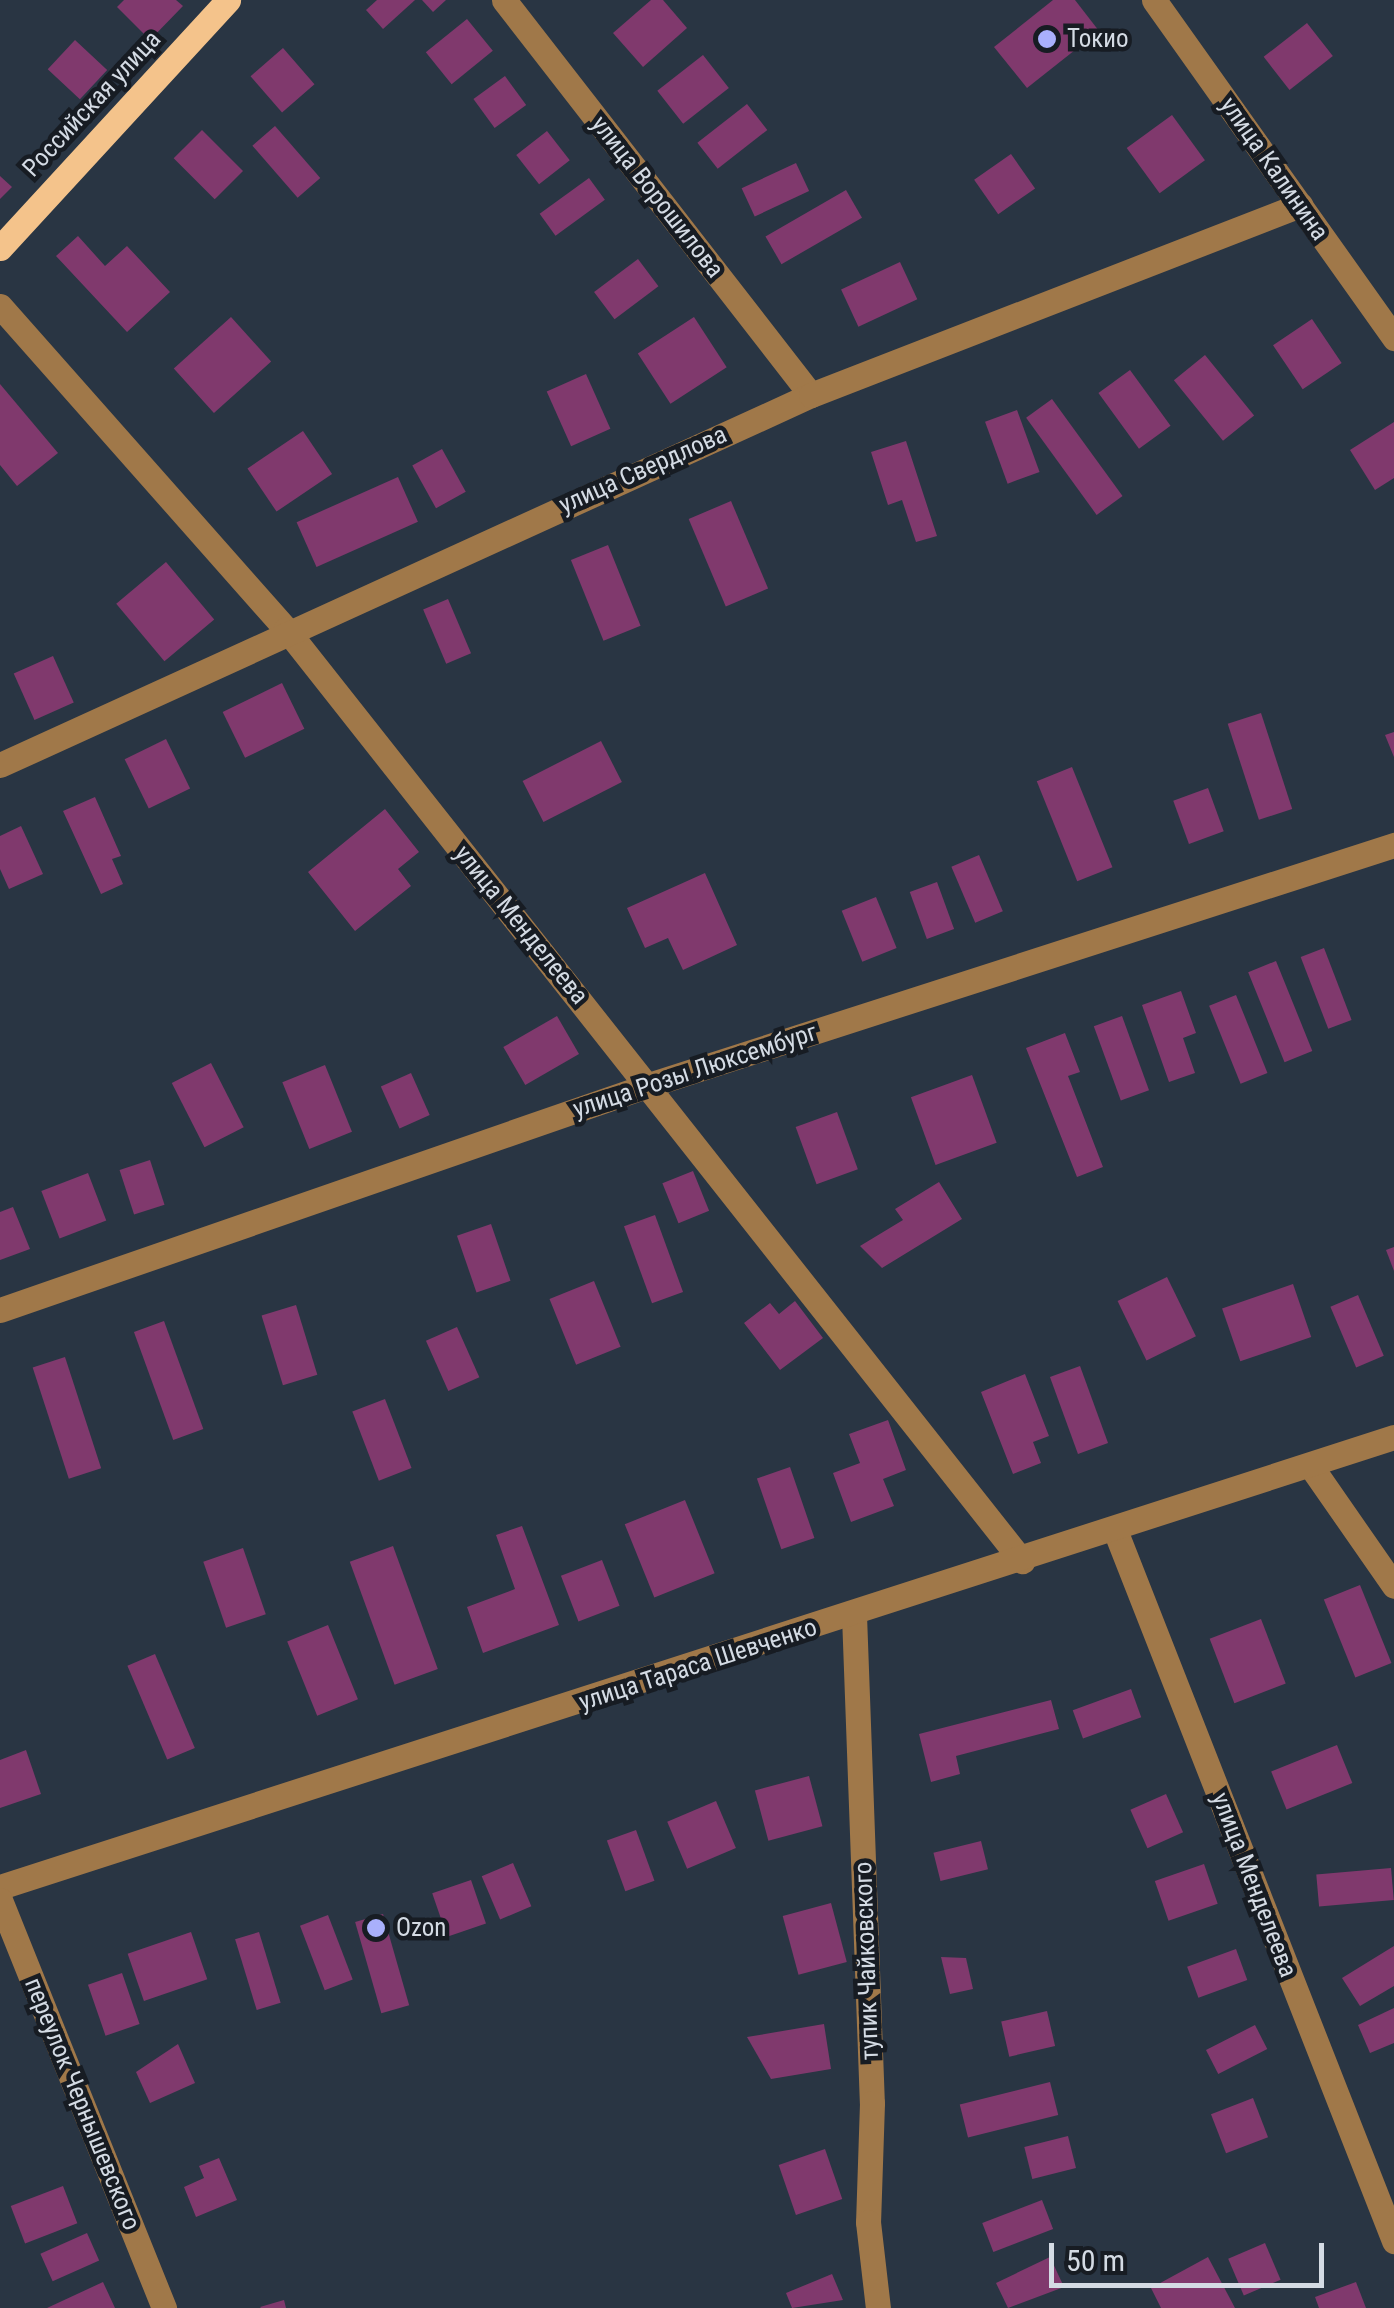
<!DOCTYPE html>
<meta charset="utf-8">
<style>
body{margin:0}
#map{position:relative;width:1394px;height:2308px;overflow:hidden;background:#293543;font-family:"Roboto Condensed",sans-serif}
div>[style]{position:absolute}
[style*='--x']{left:calc(var(--x)*1px);top:calc(var(--y)*1px);width:calc(var(--w)*1px);rotate:calc(var(--a)*1deg)}
.building>*{inset:0;background:#80396d;transform-origin:0 0}
.minor>*{height:25px;margin:-12.5px;padding:0 12.5px;transform-origin:12.5px;border-radius:12.5px;background:#a07849}
.major>*{height:25px;margin:-12.5px;padding:0 12.5px;transform-origin:12.5px;border-radius:12.5px;background:#f4c38b}
.dots>*{width:28px;height:28px;translate:-50% -50%;box-sizing:border-box;border:5px solid #171c23;border-radius:50%}
span{translate:-50% -50%;white-space:nowrap;text-align:center;line-height:1.15;-webkit-text-stroke:9px #171c23;paint-order:stroke}
.poi-label{font-size:25px;color:#d4dbe4}
.left{translate:0 -50%;text-align:left}
.street-label{font-size:25px;color:#d4dbe4}
.scale{position:absolute;left:1049px;top:2243px;width:275px;height:45px;box-sizing:border-box;border:5px solid #d4dbe4;border-top:0;padding-left:12px;font-size:30px;line-height:35px;white-space:nowrap;color:#d4dbe4;-webkit-text-stroke:8px #171c23;paint-order:stroke}
</style>
<div id="map">
<div class="building">
<div style="clip-path:polygon(124px 0,176px 0,183px 6px,150px 40px,117px 7px)"></div>
<div style="clip-path:polygon(377px 0,415px 0,383px 29px,366px 10px)"></div>
<div style="clip-path:polygon(422px 0,446px 0,433px 12px)"></div>
<div style="clip-path:polygon(651px 0,663px 0,687px 28px,643px 67px,613px 33px)"></div>
<div style="clip-path:polygon(1053px 0,1075px 0,1099px 31px,1027px 88px,994px 47px)"></div>
<div style="left:467px;top:19px;width:41px;height:53px;rotate:51deg"></div>
<div style="left:1307px;top:23px;width:42px;height:55px;rotate:52deg"></div>
<div style="left:75px;top:40px;width:44px;height:40px;rotate:43deg"></div>
<div style="left:283px;top:48px;width:48px;height:43px;rotate:49deg"></div>
<div style="left:703px;top:55px;width:42px;height:58px;rotate:52deg"></div>
<div style="left:505px;top:76px;width:36px;height:39px;rotate:54deg"></div>
<div style="left:747px;top:104px;width:33px;height:63px;rotate:52deg"></div>
<div style="left:1172px;top:115px;width:56px;height:56px;rotate:54deg"></div>
<div style="left:275px;top:126px;width:69px;height:30px;rotate:49deg"></div>
<div style="left:202px;top:130px;width:58px;height:40px;rotate:45deg"></div>
<div style="left:547px;top:131px;width:37px;height:39px;rotate:52deg"></div>
<div style="left:1011px;top:154px;width:42px;height:45px;rotate:55deg"></div>
<div style="left:796px;top:163px;width:31px;height:60px;rotate:65deg"></div>
<div style="clip-path:polygon(0 176px,12px 187px,0 199px)"></div>
<div style="left:589px;top:178px;width:27px;height:61px;rotate:54deg"></div>
<div style="left:846px;top:190px;width:32px;height:93px;rotate:60deg"></div>
<div style="clip-path:polygon(78px 236px,105px 266px,127px 246px,170px 292px,127px 332px,56px 256px)"></div>
<div style="left:638px;top:259px;width:34px;height:55px;rotate:53deg"></div>
<div style="left:900px;top:262px;width:41px;height:65px;rotate:65deg"></div>
<div style="left:231px;top:317px;width:60px;height:77px;rotate:48deg"></div>
<div style="left:694px;top:317px;width:60px;height:67px;rotate:57deg"></div>
<div style="left:1312px;top:319px;width:53px;height:47px;rotate:56deg"></div>
<div style="left:1205px;top:355px;width:78px;height:40px;rotate:51deg"></div>
<div style="left:1130px;top:370px;width:69px;height:39px;rotate:54deg"></div>
<div style="left:586px;top:374px;width:60px;height:43px;rotate:66deg"></div>
<div style="clip-path:polygon(0 384px,58px 453px,17px 486px,0 465px)"></div>
<div style="left:1052px;top:399px;width:120px;height:32px;rotate:54deg"></div>
<div style="left:1017px;top:410px;width:66px;height:34px;rotate:70deg"></div>
<div style="clip-path:polygon(1394px 422px,1394px 478px,1375px 490px,1350px 450px)"></div>
<div style="left:303px;top:431px;width:52px;height:67px;rotate:56deg"></div>
<div style="clip-path:polygon(906px 441px,937px 536px,916px 542px,902px 500px,888px 505px,871px 452px)"></div>
<div style="left:442px;top:449px;width:49px;height:34px;rotate:61deg"></div>
<div style="left:398px;top:477px;width:49px;height:111px;rotate:66deg"></div>
<div style="left:731px;top:501px;width:95px;height:46px;rotate:67deg"></div>
<div style="left:608px;top:545px;width:87px;height:40px;rotate:68deg"></div>
<div style="left:166px;top:562px;width:75px;height:65px;rotate:50deg"></div>
<div style="left:448px;top:599px;width:59px;height:27px;rotate:67deg"></div>
<div style="left:53px;top:656px;width:51px;height:43px;rotate:66deg"></div>
<div style="left:282px;top:683px;width:51px;height:66px;rotate:64deg"></div>
<div style="left:1261px;top:713px;width:101px;height:35px;rotate:72deg"></div>
<div style="clip-path:polygon(1394px 732px,1394px 757px,1385px 735px)"></div>
<div style="left:166px;top:739px;width:55px;height:46px;rotate:64deg"></div>
<div style="left:601px;top:741px;width:46px;height:88px;rotate:63deg"></div>
<div style="left:1072px;top:767px;width:108px;height:38px;rotate:68deg"></div>
<div style="left:1208px;top:788px;width:46px;height:37px;rotate:70deg"></div>
<div style="clip-path:polygon(95px 797px,121px 856px,112px 859px,123px 884px,101px 894px,63px 811px)"></div>
<div style="clip-path:polygon(385px 809px,419px 852px,398px 869px,411px 886px,355px 931px,308px 872px)"></div>
<div style="clip-path:polygon(21px 826px,43px 874px,9px 889px,0 869px,0 836px)"></div>
<div style="left:979px;top:855px;width:61px;height:30px;rotate:67deg"></div>
<div style="clip-path:polygon(705px 873px,737px 945px,683px 970px,668px 938px,645px 948px,627px 908px)"></div>
<div style="left:937px;top:882px;width:50px;height:29px;rotate:70deg"></div>
<div style="left:876px;top:897px;width:55px;height:37px;rotate:68deg"></div>
<div style="left:1324px;top:948px;width:77px;height:25px;rotate:69deg"></div>
<div style="left:1276px;top:961px;width:97px;height:30px;rotate:68deg"></div>
<div style="clip-path:polygon(1181px 991px,1196px 1033px,1183px 1038px,1195px 1073px,1169px 1082px,1142px 1005px)"></div>
<div style="left:1236px;top:995px;width:84px;height:29px;rotate:68deg"></div>
<div style="left:557px;top:1016px;width:44px;height:62px;rotate:60deg"></div>
<div style="left:1122px;top:1016px;width:79px;height:30px;rotate:70deg"></div>
<div style="clip-path:polygon(1065px 1033px,1080px 1072px,1068px 1076px,1103px 1167px,1077px 1177px,1026px 1048px)"></div>
<div style="left:211px;top:1063px;width:72px;height:44px;rotate:63deg"></div>
<div style="left:325px;top:1065px;width:72px;height:46px;rotate:68deg"></div>
<div style="left:411px;top:1073px;width:46px;height:33px;rotate:66deg"></div>
<div style="left:972px;top:1075px;width:72px;height:65px;rotate:70deg"></div>
<div style="left:837px;top:1112px;width:61px;height:44px;rotate:70deg"></div>
<div style="left:150px;top:1160px;width:47px;height:32px;rotate:72deg"></div>
<div style="left:693px;top:1171px;width:43px;height:33px;rotate:68deg"></div>
<div style="left:88px;top:1173px;width:51px;height:50px;rotate:69deg"></div>
<div style="clip-path:polygon(939px 1182px,962px 1219px,882px 1268px,860px 1246px,903px 1220px,895px 1209px)"></div>
<div style="clip-path:polygon(13px 1207px,30px 1249px,0 1260px,0 1212px)"></div>
<div style="left:655px;top:1215px;width:82px;height:33px;rotate:70deg"></div>
<div style="left:491px;top:1224px;width:60px;height:36px;rotate:71deg"></div>
<div style="clip-path:polygon(1394px 1247px,1394px 1271px,1386px 1250px)"></div>
<div style="left:1167px;top:1277px;width:66px;height:55px;rotate:64deg"></div>
<div style="left:594px;top:1281px;width:71px;height:48px;rotate:68deg"></div>
<div style="left:1293px;top:1284px;width:56px;height:75px;rotate:71deg"></div>
<div style="left:1358px;top:1295px;width:66px;height:30px;rotate:67deg"></div>
<div style="clip-path:polygon(795px 1301px,823px 1338px,780px 1370px,744px 1323px,770px 1303px,779px 1314px)"></div>
<div style="left:296px;top:1305px;width:73px;height:36px;rotate:73deg"></div>
<div style="left:164px;top:1321px;width:115px;height:32px;rotate:70deg"></div>
<div style="left:457px;top:1327px;width:55px;height:34px;rotate:66deg"></div>
<div style="left:65px;top:1357px;width:117px;height:34px;rotate:72deg"></div>
<div style="left:1080px;top:1366px;width:82px;height:32px;rotate:70deg"></div>
<div style="clip-path:polygon(1025px 1374px,1049px 1436px,1033px 1442px,1041px 1463px,1013px 1474px,981px 1392px)"></div>
<div style="left:385px;top:1399px;width:74px;height:35px;rotate:69deg"></div>
<div style="clip-path:polygon(888px 1420px,906px 1470px,883px 1479px,894px 1506px,851px 1522px,833px 1473px,860px 1463px,849px 1434px)"></div>
<div style="left:790px;top:1467px;width:75px;height:35px;rotate:71deg"></div>
<div style="left:685px;top:1500px;width:79px;height:65px;rotate:68deg"></div>
<div style="clip-path:polygon(522px 1526px,559px 1625px,483px 1653px,467px 1607px,515px 1589px,496px 1535px)"></div>
<div style="left:393px;top:1546px;width:131px;height:46px;rotate:70deg"></div>
<div style="left:243px;top:1548px;width:70px;height:42px;rotate:71deg"></div>
<div style="left:602px;top:1560px;width:49px;height:44px;rotate:69deg"></div>
<div style="left:1360px;top:1585px;width:84px;height:39px;rotate:68deg"></div>
<div style="left:1261px;top:1619px;width:69px;height:55px;rotate:69deg"></div>
<div style="left:328px;top:1625px;width:80px;height:44px;rotate:68deg"></div>
<div style="left:155px;top:1654px;width:102px;height:30px;rotate:67deg"></div>
<div style="left:1131px;top:1689px;width:30px;height:62px;rotate:70deg"></div>
<div style="clip-path:polygon(1051px 1700px,1059px 1729px,956px 1756px,960px 1774px,931px 1782px,919px 1734px)"></div>
<div style="left:1337px;top:1745px;width:41px;height:71px;rotate:68deg"></div>
<div style="clip-path:polygon(26px 1750px,41px 1794px,0 1808px,0 1760px)"></div>
<div style="left:809px;top:1776px;width:52px;height:56px;rotate:75deg"></div>
<div style="left:1166px;top:1794px;width:42px;height:39px;rotate:66deg"></div>
<div style="left:716px;top:1801px;width:51px;height:53px;rotate:67deg"></div>
<div style="left:636px;top:1830px;width:54px;height:31px;rotate:70deg"></div>
<div style="left:981px;top:1841px;width:29px;height:49px;rotate:76deg"></div>
<div style="left:513px;top:1863px;width:47px;height:34px;rotate:67deg"></div>
<div style="left:1204px;top:1864px;width:42px;height:52px;rotate:71deg"></div>
<div style="left:1391px;top:1868px;width:32px;height:75px;rotate:85deg"></div>
<div style="left:471px;top:1880px;width:46px;height:41px;rotate:71deg"></div>
<div style="left:831px;top:1903px;width:61px;height:50px;rotate:75deg"></div>
<div style="left:383px;top:1914px;width:95px;height:29px;rotate:74deg"></div>
<div style="left:328px;top:1915px;width:69px;height:30px;rotate:69deg"></div>
<div style="left:191px;top:1932px;width:50px;height:67px;rotate:71deg"></div>
<div style="left:259px;top:1932px;width:74px;height:25px;rotate:73deg"></div>
<div style="clip-path:polygon(1394px 1946px,1394px 1986px,1360px 2006px,1342px 1978px)"></div>
<div style="left:1236px;top:1949px;width:33px;height:52px;rotate:70deg"></div>
<div style="clip-path:polygon(941px 1957px,966px 1958px,973px 1989px,950px 1994px)"></div>
<div style="left:122px;top:1973px;width:54px;height:36px;rotate:71deg"></div>
<div style="clip-path:polygon(1394px 2008px,1394px 2043px,1370px 2053px,1358px 2025px)"></div>
<div style="left:1047px;top:2011px;width:36px;height:47px;rotate:77deg"></div>
<div style="clip-path:polygon(824px 2024px,831px 2069px,771px 2079px,747px 2037px)"></div>
<div style="left:1255px;top:2025px;width:27px;height:55px;rotate:63deg"></div>
<div style="clip-path:polygon(178px 2044px,195px 2083px,150px 2103px,136px 2072px)"></div>
<div style="left:1050px;top:2082px;width:34px;height:93px;rotate:76deg"></div>
<div style="left:1253px;top:2098px;width:42px;height:45px;rotate:69deg"></div>
<div style="left:1068px;top:2136px;width:33px;height:45px;rotate:76deg"></div>
<div style="left:825px;top:2149px;width:53px;height:49px;rotate:71deg"></div>
<div style="clip-path:polygon(219px 2158px,237px 2200px,196px 2217px,184px 2187px,204px 2178px,199px 2166px)"></div>
<div style="left:63px;top:2186px;width:40px;height:56px;rotate:69deg"></div>
<div style="left:1042px;top:2200px;width:31px;height:64px;rotate:69deg"></div>
<div style="left:87px;top:2233px;width:30px;height:51px;rotate:66deg"></div>
<div style="left:1265px;top:2243px;width:40px;height:40px;rotate:67deg"></div>
<div style="clip-path:polygon(1050px 2257px,1064px 2287px,1008px 2308px,996px 2283px)"></div>
<div style="clip-path:polygon(1208px 2257px,1235px 2308px,1161px 2308px,1151px 2288px)"></div>
<div style="clip-path:polygon(832px 2274px,843px 2300px,792px 2308px,786px 2293px)"></div>
<div style="clip-path:polygon(103px 2282px,115px 2308px,47px 2308px)"></div>
<div style="clip-path:polygon(1356px 2282px,1366px 2308px,1319px 2308px,1315px 2297px)"></div>
<div style="clip-path:polygon(284px 2300px,286px 2308px,261px 2308px,260px 2307px)"></div>
</div>
<div class="minor">
<div style="--x:504;--y:0;--w:500;--a:52.15"></div>
<div style="--x:1154;--y:0;--w:415;--a:54.6"></div>
<div style="--x:0;--y:306;--w:431;--a:48.5"></div>
<div style="--x:286;--y:629;--w:1188;--a:51.7"></div>
<div style="--x:0;--y:765;--w:891;--a:-24.52"></div>
<div style="--x:811;--y:395;--w:525;--a:-21.23"></div>
<div style="--x:0;--y:1310;--w:687;--a:-19.12"></div>
<div style="--x:649;--y:1085;--w:783;--a:-17.86"></div>
<div style="--x:1310;--y:1465;--w:147;--a:55.2"></div>
<div style="--x:1115;--y:1530;--w:764;--a:68.57"></div>
<div style="--x:854;--y:1615;--w:488;--a:87.9"></div>
<div style="--x:872;--y:2103;--w:119;--a:91.9"></div>
<div style="--x:868;--y:2222;--w:87;--a:83.4"></div>
<div style="--x:0;--y:1887;--w:1465;--a:-17.89"></div>
<div style="--x:0;--y:1900;--w:440;--a:68.1"></div>
</div>
<div class="major">
<div style="--x:0;--y:248;--w:337;--a:-47.4"></div>
</div>
<div class="dots">
<div style="left:1047px;top:39px;background:#a9b0fc"></div>
<div style="left:376px;top:1928px;background:#a9b0fc"></div>
</div>
<div class="poi-label">
<span class="left" style="left:1067px;top:39px">Токио</span>
<span class="left" style="left:396px;top:1928px">Ozon</span>
</div>
<div class="street-label">
<span style="left:92px;top:104px;rotate:-47deg">Российская улица</span>
<span style="left:1274px;top:169px;rotate:55deg">улица Калинина</span>
<span style="left:657px;top:197px;rotate:52deg">улица Ворошилова</span>
<span style="left:643px;top:470px;rotate:-24deg">улица Свердлова</span>
<span style="left:521px;top:925px;rotate:51deg">улица Менделеева</span>
<span style="left:695px;top:1071px;rotate:-18deg">улица Розы Люксембург</span>
<span style="left:698px;top:1665px;rotate:-18deg">улица Тараса Шевченко</span>
<span style="left:1254px;top:1885px;rotate:69deg">улица Менделеева</span>
<span style="left:867px;top:1961px;rotate:-92deg">тупик Чайковского</span>
<span style="left:82px;top:2104px;rotate:68deg">переулок Чернышевского</span>
</div>
<div class="scale">50 m</div>
</div>
